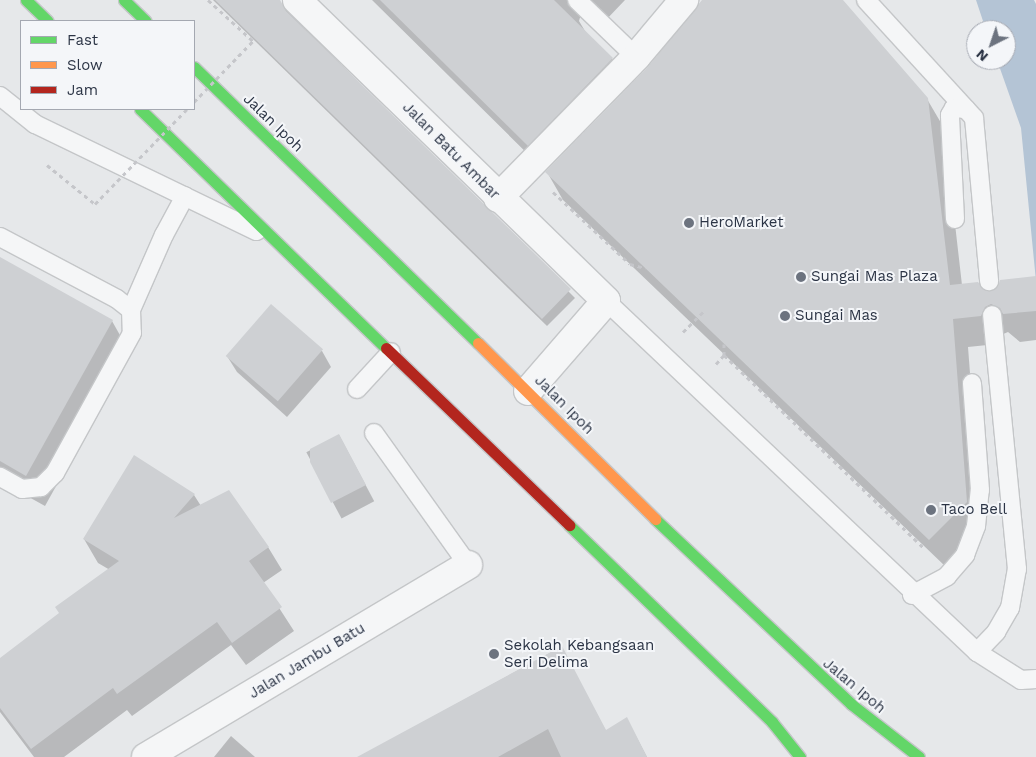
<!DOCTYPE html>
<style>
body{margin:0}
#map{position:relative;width:1036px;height:757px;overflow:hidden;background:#e6e8ea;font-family:"Work Sans",sans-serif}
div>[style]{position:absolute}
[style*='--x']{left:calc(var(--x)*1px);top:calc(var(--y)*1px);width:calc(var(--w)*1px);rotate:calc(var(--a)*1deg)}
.water>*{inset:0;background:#b4c4d5}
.shadow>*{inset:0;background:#0003;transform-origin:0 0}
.building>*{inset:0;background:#ced0d3;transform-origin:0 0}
.path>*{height:3px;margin-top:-1.5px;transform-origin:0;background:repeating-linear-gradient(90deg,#c5c6ca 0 4px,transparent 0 8px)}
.roads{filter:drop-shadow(1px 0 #c4c6c8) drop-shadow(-1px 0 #c4c6c8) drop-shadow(0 1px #c4c6c8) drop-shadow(0 -1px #c4c6c8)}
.lane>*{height:18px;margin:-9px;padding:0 9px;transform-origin:9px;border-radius:9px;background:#f5f6f7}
.street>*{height:28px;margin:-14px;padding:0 14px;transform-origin:14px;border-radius:14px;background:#f5f6f7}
.fast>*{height:11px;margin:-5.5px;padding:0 5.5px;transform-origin:5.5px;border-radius:5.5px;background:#63d668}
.slow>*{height:11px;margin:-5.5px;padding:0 5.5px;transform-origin:5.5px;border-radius:5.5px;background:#ff974d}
.jam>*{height:11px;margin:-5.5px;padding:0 5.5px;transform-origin:5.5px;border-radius:5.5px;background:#b3261e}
.path-bridge>*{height:3px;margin-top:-1.5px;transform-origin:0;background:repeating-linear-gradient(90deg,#c5c6ca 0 4px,transparent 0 8px)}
.dots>*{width:14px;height:14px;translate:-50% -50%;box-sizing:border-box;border:2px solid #f4f6f9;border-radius:50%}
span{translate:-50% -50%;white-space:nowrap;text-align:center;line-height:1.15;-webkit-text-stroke:4px #f4f6f9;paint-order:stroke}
.street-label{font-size:15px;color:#2b3445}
.poi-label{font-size:15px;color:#2b3445}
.left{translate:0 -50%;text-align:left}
.legend{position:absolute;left:20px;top:20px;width:175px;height:90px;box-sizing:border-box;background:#f4f6f9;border:1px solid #a4a8b1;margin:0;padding:6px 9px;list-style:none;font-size:15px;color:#2b3445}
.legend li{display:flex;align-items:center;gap:10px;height:25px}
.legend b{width:25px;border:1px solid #a4a8b1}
.north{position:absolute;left:966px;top:20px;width:50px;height:50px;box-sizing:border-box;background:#f4f6f9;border:1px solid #a4a8b1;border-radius:50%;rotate:221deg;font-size:14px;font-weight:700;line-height:20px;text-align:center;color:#2b3445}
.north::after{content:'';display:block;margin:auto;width:18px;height:22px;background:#6c737f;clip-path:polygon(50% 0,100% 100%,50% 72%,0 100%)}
</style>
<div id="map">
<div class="water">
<div style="clip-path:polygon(976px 0,1034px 0,1036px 4px,1036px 281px,1021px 128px,997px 60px,1006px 60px,1006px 30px,986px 30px)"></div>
</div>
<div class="shadow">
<div style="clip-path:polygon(213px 0,276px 0,575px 298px,547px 326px)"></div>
<div style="clip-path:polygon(372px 0,625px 0,605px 21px,581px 14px,579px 21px,588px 36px,612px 59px,624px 80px,540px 166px)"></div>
<div style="clip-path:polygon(704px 0,842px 0,927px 99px,944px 128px,962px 285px,991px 293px,1036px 277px,1036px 340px,1020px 342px,1008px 332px,1001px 335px,997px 344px,968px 347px,982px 530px,946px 567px,563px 200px,547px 172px,648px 69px)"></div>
<div style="clip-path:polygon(0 259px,112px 321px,130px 353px,45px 506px,0 481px)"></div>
<div style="clip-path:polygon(322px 351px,331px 367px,287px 417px,237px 372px,227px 356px)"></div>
<div style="left:339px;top:435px;width:75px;height:37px;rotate:62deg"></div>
<div style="clip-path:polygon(134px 457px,194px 495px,201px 506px,268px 547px,282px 570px,263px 583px,294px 631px,246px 665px,231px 645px,132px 716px,127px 710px,64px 757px,34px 757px,0 712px,0 659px,61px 614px,110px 570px,98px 563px,84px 539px)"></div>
<div style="clip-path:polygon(561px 647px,606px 731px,627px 719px,647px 757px,359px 757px)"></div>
<div style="clip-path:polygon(231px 736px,255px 757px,214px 757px)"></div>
</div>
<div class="building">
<div style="clip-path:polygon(215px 0,280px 0,286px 11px,571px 289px,542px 319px)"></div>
<div style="clip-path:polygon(380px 0,554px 0,613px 58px,528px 146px)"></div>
<div style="clip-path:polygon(702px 0,843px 0,928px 98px,950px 285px,978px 282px,984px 290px,990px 291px,998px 286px,1000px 280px,1036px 276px,1036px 311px,1003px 314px,1000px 308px,991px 304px,985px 307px,981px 316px,953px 319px,967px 502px,929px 540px,545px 172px,647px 68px)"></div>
<div style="clip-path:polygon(0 257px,113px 320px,26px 476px,0 461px)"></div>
<div style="left:271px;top:304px;width:69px;height:69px;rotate:41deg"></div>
<div style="clip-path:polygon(339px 434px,366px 485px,331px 503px,310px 462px,310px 449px)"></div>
<div style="clip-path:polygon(134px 455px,195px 494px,174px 518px,229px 490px,269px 547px,249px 561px,282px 607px,232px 643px,217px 622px,117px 694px,113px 688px,31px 749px,0 708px,0 658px,59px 613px,55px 607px,119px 561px,83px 539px)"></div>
<div style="clip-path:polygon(562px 646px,606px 730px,627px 717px,647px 757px,561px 757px,548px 729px,498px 757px,357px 757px)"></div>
</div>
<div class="path">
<div style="--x:208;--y:0;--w:61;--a:42.3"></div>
<div style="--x:47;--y:165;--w:62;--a:39.1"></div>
<div style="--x:553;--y:192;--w:105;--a:43.1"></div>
<div style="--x:630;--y:264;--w:16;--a:15"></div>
<div style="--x:683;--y:332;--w:30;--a:-45"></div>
<div style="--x:724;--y:344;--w:11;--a:90"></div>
<div style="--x:724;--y:355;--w:278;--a:44"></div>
<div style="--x:716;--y:364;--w:12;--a:-48"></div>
</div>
<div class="roads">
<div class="lane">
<div style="--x:577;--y:0;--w:82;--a:44"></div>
<div style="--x:866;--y:0;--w:160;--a:47.5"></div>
<div style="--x:974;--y:118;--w:164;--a:84.7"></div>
<div style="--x:0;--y:96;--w:45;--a:38.7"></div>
<div style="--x:35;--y:124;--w:246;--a:25.8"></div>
<div style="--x:955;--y:219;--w:104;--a:-92.8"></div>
<div style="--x:950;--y:115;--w:8;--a:-60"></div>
<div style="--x:954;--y:108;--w:12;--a:5"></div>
<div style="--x:0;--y:237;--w:132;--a:27.9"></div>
<div style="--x:117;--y:299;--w:18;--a:38"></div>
<div style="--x:131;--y:310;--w:23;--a:88"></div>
<div style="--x:132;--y:333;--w:160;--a:118.8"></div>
<div style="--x:55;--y:473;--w:20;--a:135"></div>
<div style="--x:41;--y:487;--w:19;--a:174"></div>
<div style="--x:22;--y:489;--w:25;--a:-151"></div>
<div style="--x:606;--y:301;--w:511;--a:43.41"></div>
<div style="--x:977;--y:652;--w:52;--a:32.5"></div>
<div style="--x:1021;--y:680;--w:15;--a:-4"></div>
<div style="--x:131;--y:310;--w:82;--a:-66.3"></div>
<div style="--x:164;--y:235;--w:44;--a:-61.7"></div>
<div style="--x:357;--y:389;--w:50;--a:-47.4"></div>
<div style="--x:374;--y:433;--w:162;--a:54.5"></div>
<div style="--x:912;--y:595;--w:40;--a:-28"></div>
<div style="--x:947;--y:576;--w:28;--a:-49"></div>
<div style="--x:965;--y:555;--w:31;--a:-69"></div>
<div style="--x:976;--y:526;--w:36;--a:-84"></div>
<div style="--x:980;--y:490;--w:107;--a:-94.3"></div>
<div style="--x:977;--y:652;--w:28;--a:-46"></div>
<div style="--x:996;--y:632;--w:28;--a:-60"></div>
<div style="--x:1010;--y:608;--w:40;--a:-80"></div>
<div style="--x:1017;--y:569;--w:255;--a:-95.6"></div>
</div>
<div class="street">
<div style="--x:297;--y:0;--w:431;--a:44.2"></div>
<div style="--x:606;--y:301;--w:119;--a:130.9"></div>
<div style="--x:498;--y:198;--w:197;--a:-45.6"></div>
<div style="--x:636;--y:57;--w:75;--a:-49.9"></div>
<div style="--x:146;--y:757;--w:375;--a:-30.8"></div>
</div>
<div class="fast">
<div style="--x:26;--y:0;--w:30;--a:44"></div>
<div style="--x:124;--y:0;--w:30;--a:44"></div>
<div style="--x:194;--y:67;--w:396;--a:44.2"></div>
<div style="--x:140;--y:109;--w:343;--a:44.2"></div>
<div style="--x:655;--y:519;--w:270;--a:43.3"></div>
<div style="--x:851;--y:704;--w:86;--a:37.9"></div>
<div style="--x:569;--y:525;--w:283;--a:44.1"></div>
<div style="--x:772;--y:722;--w:45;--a:51.3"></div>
</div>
<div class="slow">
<div style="--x:478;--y:343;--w:250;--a:44.8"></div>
</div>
<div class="jam">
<div style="--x:386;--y:348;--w:255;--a:44"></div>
</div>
</div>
<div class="path-bridge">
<div style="--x:194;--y:102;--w:85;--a:-46"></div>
<div style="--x:95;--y:204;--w:132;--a:-45.9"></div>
</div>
<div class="dots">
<div style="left:689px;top:223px;background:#6c737f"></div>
<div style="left:801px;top:277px;background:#6c737f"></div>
<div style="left:785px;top:316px;background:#6c737f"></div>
<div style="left:931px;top:510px;background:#6c737f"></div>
<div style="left:494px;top:654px;background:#6c737f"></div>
</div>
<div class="street-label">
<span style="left:273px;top:123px;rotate:44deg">Jalan Ipoh</span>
<span style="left:451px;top:151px;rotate:45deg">Jalan Batu Ambar</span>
<span style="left:564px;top:405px;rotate:45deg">Jalan Ipoh</span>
<span style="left:307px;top:661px;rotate:-31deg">Jalan Jambu Batu</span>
<span style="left:854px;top:686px;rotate:40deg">Jalan Ipoh</span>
</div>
<div class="poi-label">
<span class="left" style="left:699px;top:223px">HeroMarket</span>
<span class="left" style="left:811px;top:277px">Sungai Mas Plaza</span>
<span class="left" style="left:795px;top:316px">Sungai Mas</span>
<span class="left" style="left:941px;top:510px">Taco Bell</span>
<span class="left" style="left:504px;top:654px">Sekolah Kebangsaan<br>Seri Delima</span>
</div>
<ul class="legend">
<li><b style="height:6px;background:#63d668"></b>Fast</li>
<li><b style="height:6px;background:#ff974d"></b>Slow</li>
<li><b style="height:6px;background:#b3261e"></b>Jam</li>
</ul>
<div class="north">N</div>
</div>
